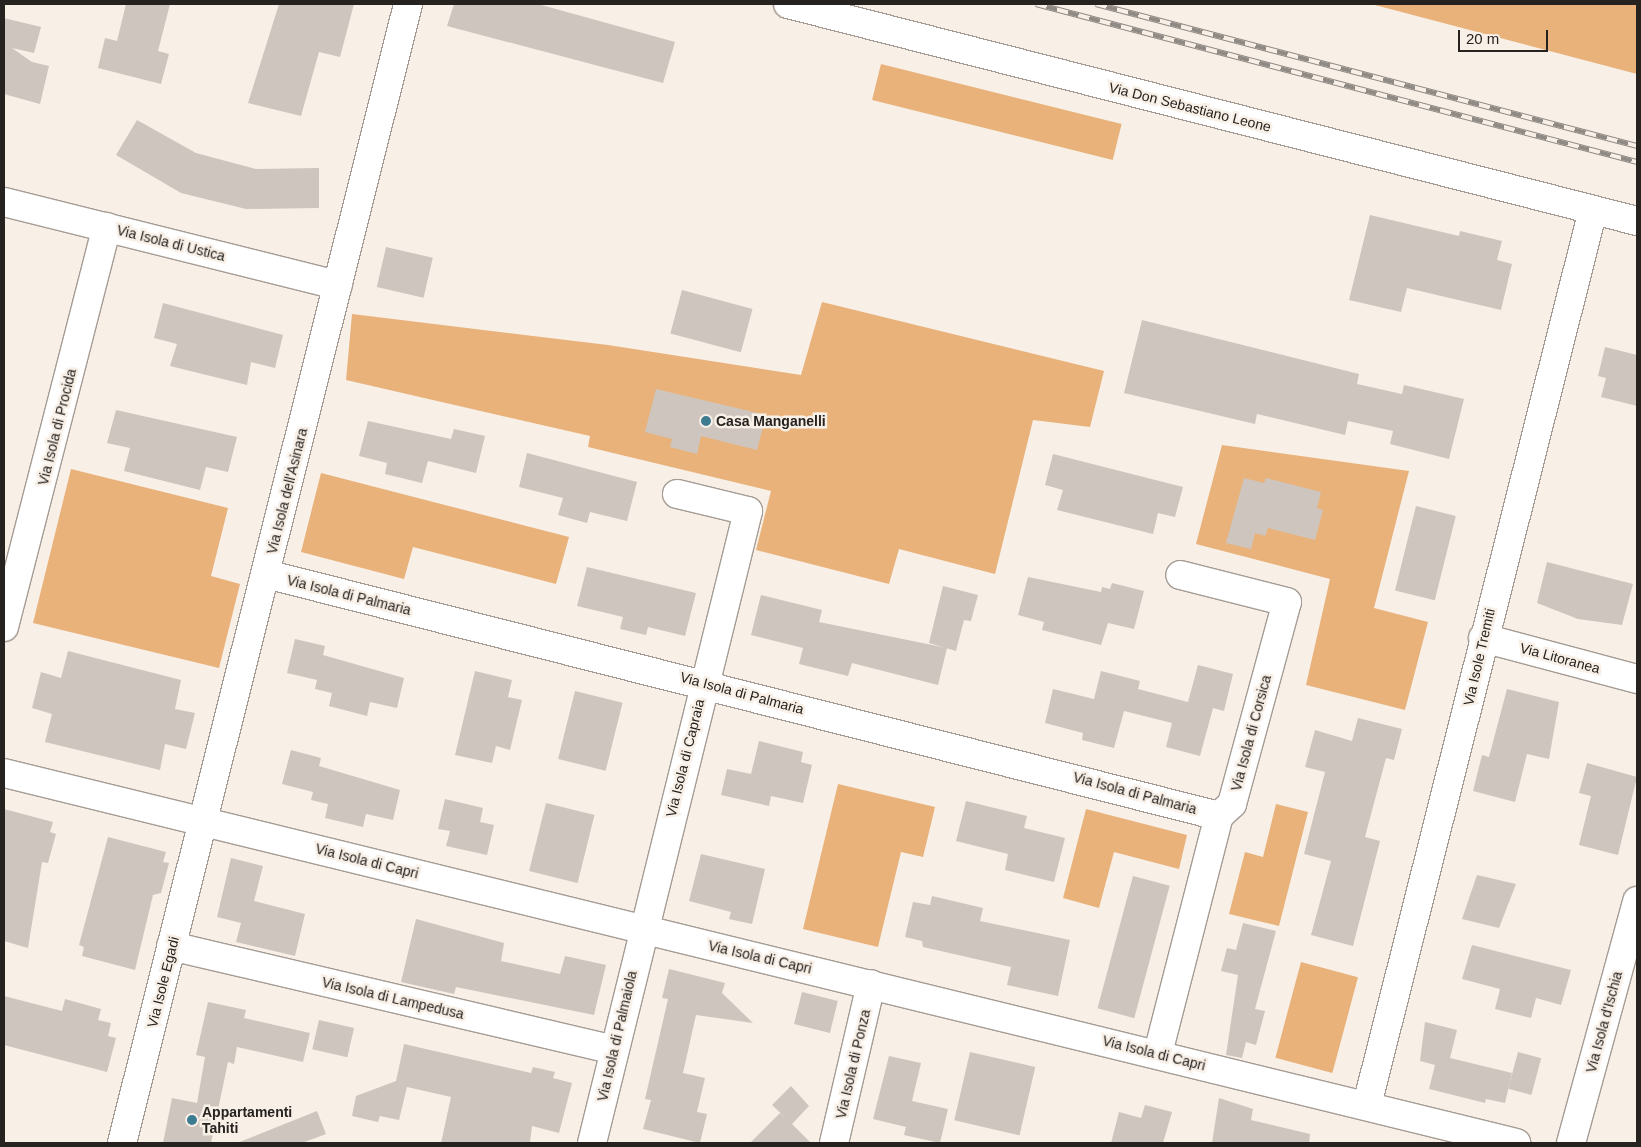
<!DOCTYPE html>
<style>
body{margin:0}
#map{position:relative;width:1641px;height:1147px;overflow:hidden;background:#f8efe7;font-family:Arial,sans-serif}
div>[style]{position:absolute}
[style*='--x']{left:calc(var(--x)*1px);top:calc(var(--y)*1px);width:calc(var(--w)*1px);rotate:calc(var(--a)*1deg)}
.green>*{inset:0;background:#e8b27a;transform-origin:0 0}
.building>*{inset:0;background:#cec6be;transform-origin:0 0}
.roads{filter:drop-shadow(1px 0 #a49c94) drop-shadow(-1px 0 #a49c94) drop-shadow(0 1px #a49c94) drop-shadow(0 -1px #a49c94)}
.minor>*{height:28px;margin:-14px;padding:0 14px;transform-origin:14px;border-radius:14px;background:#fff}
.rail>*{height:5.5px;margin-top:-2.75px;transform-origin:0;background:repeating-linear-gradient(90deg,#f8efe7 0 11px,#908a84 0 22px);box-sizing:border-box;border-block:1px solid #908a84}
.dots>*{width:14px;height:14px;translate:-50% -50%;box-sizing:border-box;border:2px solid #f8efe7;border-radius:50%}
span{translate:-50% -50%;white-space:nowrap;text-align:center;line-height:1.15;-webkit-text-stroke:5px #f8efe7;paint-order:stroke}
.street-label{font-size:14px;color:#25221f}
.poi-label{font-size:14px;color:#25221f;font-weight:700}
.left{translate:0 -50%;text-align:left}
.frame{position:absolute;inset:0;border:5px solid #25221f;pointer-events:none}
.scale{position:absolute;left:1458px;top:30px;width:90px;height:22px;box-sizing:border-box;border:2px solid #25221f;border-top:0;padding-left:6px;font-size:15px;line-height:18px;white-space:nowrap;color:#25221f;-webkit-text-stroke:4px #f8efe7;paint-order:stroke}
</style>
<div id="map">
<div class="green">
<div style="clip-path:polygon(1371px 4px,1637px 4px,1637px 74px)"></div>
<div style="left:881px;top:64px;width:248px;height:37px;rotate:14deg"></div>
<div style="clip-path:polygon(822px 302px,1104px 371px,1090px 427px,1033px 420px,995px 574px,899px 549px,889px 584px,756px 550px,771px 491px,588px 447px,590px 436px,346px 380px,352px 314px,608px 345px,801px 375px)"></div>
<div style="clip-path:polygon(1222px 445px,1409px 471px,1374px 608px,1428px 622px,1405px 710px,1306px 685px,1330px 579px,1196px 544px)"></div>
<div style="clip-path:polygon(71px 469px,228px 508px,211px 576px,240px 584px,219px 668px,33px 623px)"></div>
<div style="clip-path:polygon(321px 473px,569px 537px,556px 584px,413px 547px,404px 579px,301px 552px)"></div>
<div style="clip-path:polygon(838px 784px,935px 807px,923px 857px,901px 852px,878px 947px,803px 929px)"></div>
<div style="clip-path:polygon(1276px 804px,1308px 812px,1279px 926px,1229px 914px,1245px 852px,1263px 857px)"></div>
<div style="clip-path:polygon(1086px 809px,1187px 835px,1179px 869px,1114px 852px,1099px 908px,1063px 898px)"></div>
<div style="left:1301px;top:962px;width:59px;height:99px;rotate:15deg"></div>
</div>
<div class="building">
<div style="clip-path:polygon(126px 4px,170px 4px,158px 51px,169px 54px,161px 84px,98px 68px,105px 38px,117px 41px)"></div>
<div style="clip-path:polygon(279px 4px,354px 4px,340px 57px,319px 52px,301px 116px,248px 103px)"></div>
<div style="clip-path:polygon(454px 4px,538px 4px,675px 42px,663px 83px,447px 26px)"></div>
<div style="clip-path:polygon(4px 18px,41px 27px,34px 53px,12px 48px,32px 62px,49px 66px,40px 104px,4px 94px)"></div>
<div style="clip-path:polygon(137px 120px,196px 153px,256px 169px,319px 168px,319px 208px,246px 209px,181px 193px,116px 155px)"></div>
<div style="clip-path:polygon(1370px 215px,1459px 236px,1460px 231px,1502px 241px,1497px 260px,1512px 264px,1501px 310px,1407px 288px,1401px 312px,1349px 300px)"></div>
<div style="left:386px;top:247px;width:48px;height:41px;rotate:13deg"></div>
<div style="left:682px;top:290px;width:73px;height:45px;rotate:15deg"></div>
<div style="clip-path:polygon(163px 303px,283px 335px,275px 368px,251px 362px,247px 385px,170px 366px,177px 344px,154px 338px)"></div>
<div style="clip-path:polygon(1142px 320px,1359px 374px,1357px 384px,1402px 394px,1404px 385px,1464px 399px,1449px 459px,1390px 444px,1393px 431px,1348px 421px,1345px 435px,1257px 414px,1255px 424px,1124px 393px)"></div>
<div style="clip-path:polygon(1605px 347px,1637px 355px,1637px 406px,1601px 397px,1606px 378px,1598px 376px)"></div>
<div style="clip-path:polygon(656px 389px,766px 415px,757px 450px,701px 436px,697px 454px,670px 447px,672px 439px,645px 432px)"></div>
<div style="clip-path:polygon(116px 410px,237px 437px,228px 472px,206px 467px,200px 490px,124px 471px,130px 448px,107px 443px)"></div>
<div style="clip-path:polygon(368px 421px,451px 439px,454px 429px,485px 436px,476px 473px,428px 461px,422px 483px,385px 474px,387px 463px,359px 456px)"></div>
<div style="clip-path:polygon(527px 453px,637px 482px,627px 521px,590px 512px,587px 523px,558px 515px,563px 498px,519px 487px)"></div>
<div style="clip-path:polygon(1053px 454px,1183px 487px,1175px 517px,1158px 513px,1153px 534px,1057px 510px,1063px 490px,1045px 485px)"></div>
<div style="clip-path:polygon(1244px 478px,1264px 483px,1266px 478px,1321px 492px,1317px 508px,1323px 510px,1315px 540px,1268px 528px,1265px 536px,1255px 533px,1251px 549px,1226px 543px)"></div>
<div style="left:1416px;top:506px;width:41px;height:87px;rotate:14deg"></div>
<div style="clip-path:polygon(1547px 562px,1633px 584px,1622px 625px,1578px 619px,1537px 603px)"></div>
<div style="clip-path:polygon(587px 567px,696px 593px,685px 636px,648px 627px,646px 635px,620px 629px,623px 617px,577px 606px)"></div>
<div style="clip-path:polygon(1028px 577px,1101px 592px,1102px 587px,1110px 589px,1112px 583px,1144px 591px,1134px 629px,1108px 623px,1101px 645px,1042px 630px,1044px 622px,1018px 615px)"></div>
<div style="clip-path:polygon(943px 586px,978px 595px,971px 621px,964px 620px,956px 651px,929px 643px)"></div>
<div style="clip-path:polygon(761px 595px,822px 610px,819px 622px,947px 648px,938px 685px,852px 663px,848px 676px,799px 664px,803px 648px,751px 635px)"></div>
<div style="clip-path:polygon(295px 639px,325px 646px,323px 655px,404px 678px,397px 708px,370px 702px,367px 716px,329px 706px,332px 693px,315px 689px,317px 680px,287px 673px)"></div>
<div style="clip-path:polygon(68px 651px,181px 680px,175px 709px,195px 713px,186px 749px,165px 744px,160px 770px,45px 742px,52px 714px,32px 708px,41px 672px,61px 678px)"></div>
<div style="clip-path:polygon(1198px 665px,1233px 674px,1224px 711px,1213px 708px,1200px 756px,1166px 747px,1172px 723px,1124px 711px,1114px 748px,1082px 740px,1083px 733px,1045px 723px,1053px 689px,1094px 699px,1101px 671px,1140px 681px,1138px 689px,1188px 702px)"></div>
<div style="clip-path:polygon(475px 671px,512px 680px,508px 697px,522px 700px,510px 750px,496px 746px,492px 763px,455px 755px)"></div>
<div style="clip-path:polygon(1507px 689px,1559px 702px,1549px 759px,1527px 754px,1515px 802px,1473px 791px,1482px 755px,1489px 757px)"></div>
<div style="left:575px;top:691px;width:49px;height:70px;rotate:14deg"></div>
<div style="clip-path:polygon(1358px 718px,1402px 729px,1394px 760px,1386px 758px,1365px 837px,1380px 841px,1353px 946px,1311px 935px,1331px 861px,1304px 854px,1325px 772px,1305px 767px,1315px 730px,1352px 741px)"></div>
<div style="clip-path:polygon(759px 741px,803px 752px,801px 762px,812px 765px,803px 803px,771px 796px,769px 806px,721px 795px,727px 769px,751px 774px)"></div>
<div style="clip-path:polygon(291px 750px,321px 758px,319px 766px,400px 790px,393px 820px,366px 814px,363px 827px,325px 818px,328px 804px,311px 800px,313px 792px,282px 784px)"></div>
<div style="clip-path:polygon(1587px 763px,1637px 777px,1618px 855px,1579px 845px,1591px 796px,1579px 793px)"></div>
<div style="clip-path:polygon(445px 799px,483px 808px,480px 822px,494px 825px,487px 855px,446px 846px,450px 831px,438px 829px)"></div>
<div style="clip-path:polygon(966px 801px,1027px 816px,1024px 828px,1065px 838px,1054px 882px,1005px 870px,1008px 854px,956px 841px)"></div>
<div style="left:546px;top:803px;width:50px;height:70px;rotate:14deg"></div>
<div style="clip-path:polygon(4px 809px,53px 822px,50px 832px,56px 834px,48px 863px,42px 862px,28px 948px,4px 941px)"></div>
<div style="clip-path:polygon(108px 837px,166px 852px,163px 862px,169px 863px,161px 893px,153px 895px,135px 970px,82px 956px,84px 947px,79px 945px)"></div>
<div style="clip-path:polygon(701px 854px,765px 869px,752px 924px,729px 919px,731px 912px,689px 901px)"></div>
<div style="clip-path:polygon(231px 858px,263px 866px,254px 901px,305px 914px,295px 956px,236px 942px,241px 923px,217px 917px)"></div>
<div style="clip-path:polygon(1477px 875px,1516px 884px,1499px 928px,1462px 919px)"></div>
<div style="left:1133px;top:876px;width:38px;height:137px;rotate:15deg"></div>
<div style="clip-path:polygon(932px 896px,983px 908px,980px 921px,1070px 940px,1058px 996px,1007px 985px,1011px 967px,923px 947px,922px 941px,905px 937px,913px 902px,930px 905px)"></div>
<div style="clip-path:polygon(416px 919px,504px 943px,501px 961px,560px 974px,565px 956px,606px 965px,594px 1015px,456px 987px,454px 994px,401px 982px)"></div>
<div style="clip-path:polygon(1243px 923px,1276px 931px,1255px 1009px,1265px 1011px,1256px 1045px,1246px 1042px,1242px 1058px,1226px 1055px,1238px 975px,1221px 971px,1227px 948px,1236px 950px)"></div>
<div style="clip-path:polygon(1472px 945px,1571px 970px,1561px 1005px,1536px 998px,1531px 1018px,1495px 1009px,1500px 989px,1462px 979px)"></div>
<div style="clip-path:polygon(669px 969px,725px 983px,722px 993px,753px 1023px,696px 1015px,683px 1073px,705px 1078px,697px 1112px,707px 1114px,700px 1143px,643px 1129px,651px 1100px,645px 1099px,668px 999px,662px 998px)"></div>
<div style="left:802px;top:992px;width:37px;height:33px;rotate:14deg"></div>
<div style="clip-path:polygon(4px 996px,62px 1011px,65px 999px,101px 1009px,98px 1020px,111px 1023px,108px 1036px,116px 1038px,107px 1072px,4px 1045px)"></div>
<div style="clip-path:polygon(208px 1002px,246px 1010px,244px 1018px,310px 1033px,303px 1062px,237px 1047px,234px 1064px,228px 1062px,211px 1143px,163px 1143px,172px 1098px,197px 1103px,205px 1057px,196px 1055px)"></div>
<div style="left:319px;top:1020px;width:36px;height:30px;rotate:13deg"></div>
<div style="clip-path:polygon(1425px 1022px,1457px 1030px,1450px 1058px,1512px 1073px,1505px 1103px,1486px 1099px,1485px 1103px,1429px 1089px,1435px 1065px,1420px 1061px)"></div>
<div style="clip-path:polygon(404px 1044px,531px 1073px,533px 1067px,555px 1072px,553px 1078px,572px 1083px,559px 1133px,532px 1126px,530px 1143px,441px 1143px,451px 1097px,407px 1087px,399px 1120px,380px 1116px,378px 1122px,352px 1116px,356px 1096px,396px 1081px)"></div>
<div style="left:970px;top:1052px;width:67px;height:70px;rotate:13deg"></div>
<div style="left:1518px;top:1052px;width:24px;height:38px;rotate:15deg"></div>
<div style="clip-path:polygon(889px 1056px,921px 1063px,912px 1101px,948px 1109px,940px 1143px,904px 1135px,906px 1127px,873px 1119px)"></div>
<div style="clip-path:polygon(791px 1086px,809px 1106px,792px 1124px,811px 1143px,750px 1143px,780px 1113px,787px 1119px,772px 1105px)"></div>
<div style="clip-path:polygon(1219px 1098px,1253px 1109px,1251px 1120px,1310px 1134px,1309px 1143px,1212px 1143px)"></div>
<div style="clip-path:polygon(1145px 1105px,1172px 1112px,1163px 1143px,1111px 1143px,1119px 1112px,1141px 1118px)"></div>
<div style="clip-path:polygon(317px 1111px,326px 1134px,302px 1143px,237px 1143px)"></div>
</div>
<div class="roads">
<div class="minor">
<div style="--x:788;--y:4;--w:876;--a:14.34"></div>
<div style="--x:4;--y:202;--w:344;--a:14"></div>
<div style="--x:266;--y:574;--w:983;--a:14.25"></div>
<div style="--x:4;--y:627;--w:413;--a:-75.6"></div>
<div style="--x:1483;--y:638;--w:159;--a:14.9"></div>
<div style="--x:4;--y:773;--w:1557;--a:13.75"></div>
<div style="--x:171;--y:946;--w:455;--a:13.2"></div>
<div style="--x:1158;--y:1053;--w:245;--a:-75.6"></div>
<div style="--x:1219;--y:816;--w:18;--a:-43"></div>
<div style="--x:1232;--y:804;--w:209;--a:-74.8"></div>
<div style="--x:1287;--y:602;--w:110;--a:-165.8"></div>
<div style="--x:1367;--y:1105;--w:923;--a:-75.83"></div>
<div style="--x:122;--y:1143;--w:1174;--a:-75.9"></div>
<div style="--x:592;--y:1143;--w:651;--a:-76.13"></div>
<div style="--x:748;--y:511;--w:73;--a:-166.5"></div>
<div style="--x:834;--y:1143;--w:163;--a:-76.9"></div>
<div style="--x:1571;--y:1143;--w:251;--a:-74.7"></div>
</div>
</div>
<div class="rail">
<div style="--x:1036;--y:4;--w:621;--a:14.73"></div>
<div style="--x:1096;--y:4;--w:559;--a:14.71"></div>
</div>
<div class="dots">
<div style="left:706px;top:421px;background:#3d7b91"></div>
<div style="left:192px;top:1120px;background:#3d7b91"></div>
</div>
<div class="street-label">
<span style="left:1190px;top:107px;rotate:14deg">Via Don Sebastiano Leone</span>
<span style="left:171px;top:243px;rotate:14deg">Via Isola di Ustica</span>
<span style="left:57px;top:427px;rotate:-76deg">Via Isola di Procida</span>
<span style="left:287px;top:491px;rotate:-76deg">Via Isola dell'Asinara</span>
<span style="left:349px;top:595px;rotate:14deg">Via Isola di Palmaria</span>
<span style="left:1479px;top:657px;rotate:-77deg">Via Isole Tremiti</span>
<span style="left:1560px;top:658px;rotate:15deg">Via Litoranea</span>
<span style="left:742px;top:693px;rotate:15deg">Via Isola di Palmaria</span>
<span style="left:1251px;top:733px;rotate:-75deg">Via Isola di Corsica</span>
<span style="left:685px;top:758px;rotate:-76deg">Via Isola di Capraia</span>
<span style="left:1135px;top:793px;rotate:15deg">Via Isola di Palmaria</span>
<span style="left:367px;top:861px;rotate:14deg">Via Isola di Capri</span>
<span style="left:760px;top:957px;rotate:13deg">Via Isola di Capri</span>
<span style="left:163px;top:982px;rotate:-76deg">Via Isole Egadi</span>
<span style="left:393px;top:998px;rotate:13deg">Via Isola di Lampedusa</span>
<span style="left:1604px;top:1022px;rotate:-75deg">Via Isola d'Ischia</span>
<span style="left:617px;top:1036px;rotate:-77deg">Via Isola di Palmaiola</span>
<span style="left:1154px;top:1053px;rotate:14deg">Via Isola di Capri</span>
<span style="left:853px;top:1064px;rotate:-77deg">Via Isola di Ponza</span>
</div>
<div class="poi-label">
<span class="left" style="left:716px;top:421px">Casa Manganelli</span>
<span class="left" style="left:202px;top:1120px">Appartamenti<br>Tahiti</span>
</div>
<div class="frame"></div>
<div class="scale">20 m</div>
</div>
